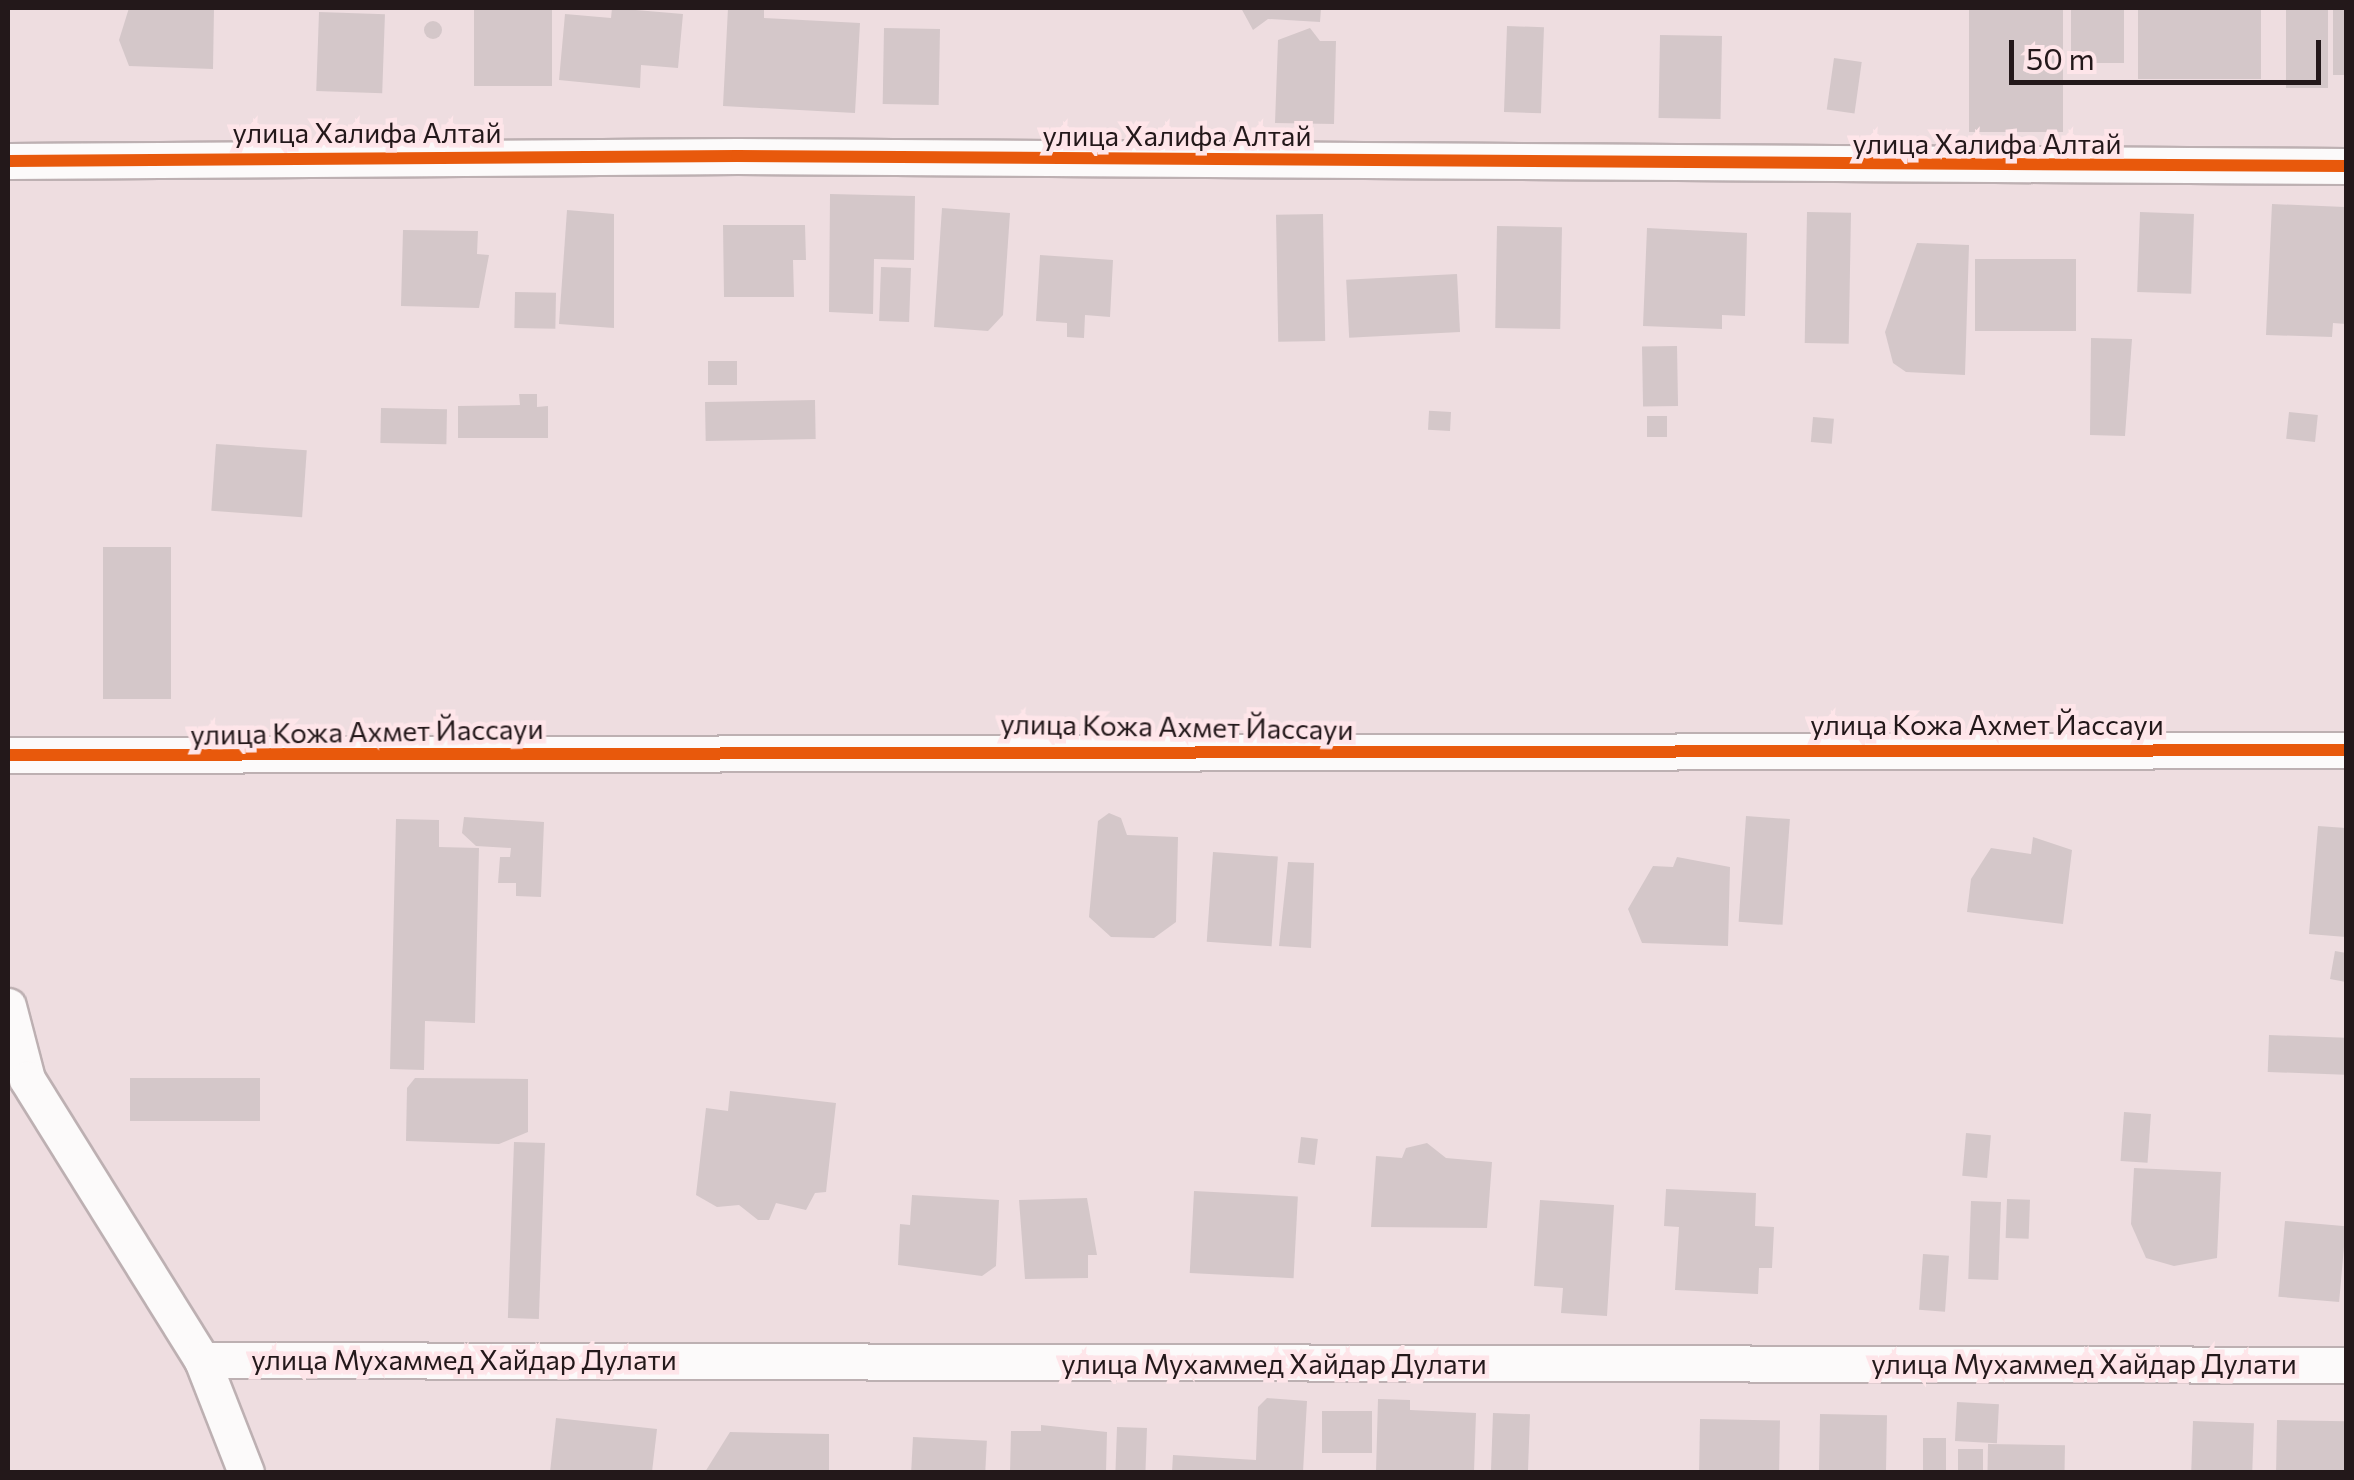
<!DOCTYPE html>
<meta charset="utf-8">
<style>
body{margin:0}
#map{position:relative;width:2354px;height:1480px;overflow:hidden;background:#eedde0;font-family:Commissioner,sans-serif}
div>[style]{position:absolute}
[style*='--x']{left:calc(var(--x)*1px);top:calc(var(--y)*1px);width:calc(var(--w)*1px);rotate:calc(var(--a)*1deg)}
.building>*{inset:0;background:#d4c7c9;transform-origin:0 0}
.round{border-radius:50%}
.roads{filter:drop-shadow(2px 0 #bdb0b2) drop-shadow(-2px 0 #bdb0b2) drop-shadow(0 2px #bdb0b2) drop-shadow(0 -2px #bdb0b2)}
.minor>*{height:35px;margin:-17.5px;padding:0 17.5px;transform-origin:17.5px;border-radius:17.5px;background:#fcfafa}
.cycleway>*{height:12px;margin:-6px;padding:0 6px;transform-origin:6px;border-radius:6px;background:#e8590c}
span{translate:-50% -50%;white-space:nowrap;text-align:center;line-height:1.15;-webkit-text-stroke:9px #fee5e9;paint-order:stroke}
.street-label{font-size:28px;color:#23181a}
.frame{position:absolute;inset:0;border:10px solid #23181a;pointer-events:none}
.scale{position:absolute;left:2009px;top:40px;width:312px;height:45px;box-sizing:border-box;border:5px solid #23181a;border-top:0;padding-left:12px;font-size:30px;line-height:35px;white-space:nowrap;color:#23181a;-webkit-text-stroke:8px #fee5e9;paint-order:stroke}
</style>
<div id="map">
<div class="building">
<div style="clip-path:polygon(129px 8px,214px 8px,213px 69px,129px 66px,119px 40px)"></div>
<div style="left:474px;top:8px;width:78px;height:78px"></div>
<div style="clip-path:polygon(612px 8px,683px 14px,678px 68px,641px 65px,640px 88px,559px 80px,565px 14px,611px 18px)"></div>
<div style="clip-path:polygon(728px 8px,764px 8px,764px 18px,860px 23px,855px 113px,723px 106px)"></div>
<div style="clip-path:polygon(1241px 8px,1321px 8px,1320px 22px,1268px 19px,1253px 30px)"></div>
<div style="left:1969px;top:8px;width:94px;height:124px"></div>
<div style="left:2071px;top:8px;width:53px;height:55px"></div>
<div style="left:2138px;top:8px;width:123px;height:71px"></div>
<div style="left:2286px;top:8px;width:42px;height:80px"></div>
<div style="left:2333px;top:8px;width:13px;height:67px"></div>
<div style="left:319px;top:12px;width:66px;height:79px;rotate:2deg"></div>
<div class="round" style="left:424px;top:21px;width:18px;height:18px"></div>
<div style="left:1507px;top:26px;width:37px;height:86px;rotate:2deg"></div>
<div style="left:884px;top:28px;width:56px;height:76px;rotate:1deg"></div>
<div style="clip-path:polygon(1310px 28px,1320px 41px,1336px 41px,1334px 124px,1275px 123px,1278px 40px)"></div>
<div style="left:1660px;top:35px;width:62px;height:83px;rotate:1deg"></div>
<div style="left:1834px;top:58px;width:28px;height:52px;rotate:8deg"></div>
<div style="clip-path:polygon(830px 194px,915px 196px,914px 260px,874px 259px,873px 314px,829px 312px)"></div>
<div style="clip-path:polygon(2272px 204px,2345px 207px,2346px 324px,2333px 323px,2332px 337px,2266px 335px)"></div>
<div style="clip-path:polygon(942px 208px,1010px 213px,1003px 315px,988px 331px,934px 327px)"></div>
<div style="clip-path:polygon(567px 210px,614px 214px,614px 328px,559px 324px)"></div>
<div style="left:1807px;top:212px;width:44px;height:131px;rotate:1deg"></div>
<div style="left:2140px;top:212px;width:54px;height:80px;rotate:2deg"></div>
<div style="left:1323px;top:214px;width:127px;height:47px;rotate:89deg"></div>
<div style="clip-path:polygon(723px 225px,805px 225px,806px 260px,793px 260px,794px 297px,724px 297px)"></div>
<div style="left:1497px;top:226px;width:65px;height:102px;rotate:1deg"></div>
<div style="clip-path:polygon(1647px 228px,1747px 233px,1745px 316px,1722px 315px,1722px 329px,1643px 326px)"></div>
<div style="clip-path:polygon(403px 230px,478px 231px,477px 254px,489px 255px,479px 308px,401px 306px)"></div>
<div style="clip-path:polygon(1917px 243px,1969px 245px,1965px 375px,1906px 372px,1893px 363px,1885px 332px)"></div>
<div style="clip-path:polygon(1040px 255px,1113px 260px,1110px 317px,1085px 315px,1084px 338px,1067px 337px,1067px 323px,1036px 321px)"></div>
<div style="left:1975px;top:259px;width:101px;height:72px"></div>
<div style="left:881px;top:267px;width:30px;height:54px;rotate:2deg"></div>
<div style="left:1457px;top:274px;width:58px;height:111px;rotate:87deg"></div>
<div style="left:515px;top:292px;width:41px;height:36px;rotate:1deg"></div>
<div style="clip-path:polygon(2091px 338px,2132px 339px,2125px 436px,2090px 435px)"></div>
<div style="left:1677px;top:346px;width:60px;height:35px;rotate:89deg"></div>
<div style="left:708px;top:361px;width:29px;height:24px"></div>
<div style="clip-path:polygon(519px 394px,537px 394px,537px 407px,548px 406px,548px 438px,458px 438px,458px 406px,520px 405px)"></div>
<div style="left:815px;top:400px;width:39px;height:110px;rotate:89deg"></div>
<div style="left:381px;top:408px;width:66px;height:35px;rotate:1deg"></div>
<div style="left:1451px;top:412px;width:19px;height:22px;rotate:93deg"></div>
<div style="left:2289px;top:412px;width:29px;height:27px;rotate:6deg"></div>
<div style="left:1667px;top:416px;width:21px;height:20px;rotate:90deg"></div>
<div style="left:1813px;top:417px;width:21px;height:25px;rotate:5deg"></div>
<div style="left:216px;top:444px;width:91px;height:67px;rotate:4deg"></div>
<div style="left:103px;top:547px;width:68px;height:152px"></div>
<div style="clip-path:polygon(1109px 813px,1121px 818px,1127px 835px,1178px 837px,1176px 922px,1154px 938px,1111px 937px,1089px 917px,1098px 821px)"></div>
<div style="left:1746px;top:816px;width:44px;height:106px;rotate:4deg"></div>
<div style="clip-path:polygon(464px 817px,544px 822px,541px 897px,516px 896px,516px 883px,498px 883px,500px 857px,510px 857px,511px 848px,476px 846px,462px 833px)"></div>
<div style="clip-path:polygon(396px 819px,439px 820px,439px 847px,479px 848px,475px 1023px,425px 1021px,424px 1070px,390px 1069px)"></div>
<div style="clip-path:polygon(2318px 826px,2346px 828px,2346px 937px,2309px 934px)"></div>
<div style="clip-path:polygon(2033px 837px,2072px 850px,2063px 924px,1967px 912px,1971px 879px,1991px 848px,2031px 854px)"></div>
<div style="left:1213px;top:852px;width:65px;height:90px;rotate:4deg"></div>
<div style="clip-path:polygon(1677px 857px,1730px 867px,1728px 946px,1642px 943px,1628px 909px,1653px 866px,1673px 867px)"></div>
<div style="clip-path:polygon(1288px 862px,1314px 863px,1311px 948px,1279px 946px)"></div>
<div style="clip-path:polygon(2335px 951px,2346px 953px,2346px 982px,2330px 979px)"></div>
<div style="left:2269px;top:1035px;width:77px;height:37px;rotate:2deg"></div>
<div style="left:130px;top:1078px;width:130px;height:43px"></div>
<div style="clip-path:polygon(415px 1078px,528px 1079px,528px 1132px,499px 1144px,406px 1141px,407px 1088px)"></div>
<div style="clip-path:polygon(730px 1091px,836px 1103px,826px 1192px,815px 1193px,806px 1210px,776px 1203px,769px 1220px,758px 1220px,739px 1205px,717px 1207px,696px 1195px,706px 1108px,728px 1111px)"></div>
<div style="left:2124px;top:1112px;width:27px;height:49px;rotate:4deg"></div>
<div style="left:1966px;top:1133px;width:25px;height:43px;rotate:5deg"></div>
<div style="left:1301px;top:1137px;width:17px;height:26px;rotate:7deg"></div>
<div style="left:514px;top:1142px;width:31px;height:176px;rotate:2deg"></div>
<div style="clip-path:polygon(1427px 1143px,1446px 1158px,1492px 1162px,1487px 1228px,1371px 1227px,1376px 1156px,1402px 1158px,1406px 1148px)"></div>
<div style="clip-path:polygon(2134px 1168px,2221px 1172px,2217px 1258px,2174px 1266px,2146px 1258px,2131px 1224px)"></div>
<div style="clip-path:polygon(1666px 1189px,1756px 1193px,1755px 1226px,1774px 1227px,1772px 1268px,1759px 1268px,1758px 1294px,1675px 1290px,1679px 1227px,1664px 1226px)"></div>
<div style="left:1194px;top:1191px;width:104px;height:82px;rotate:3deg"></div>
<div style="clip-path:polygon(912px 1195px,999px 1200px,996px 1266px,982px 1276px,898px 1265px,900px 1224px,910px 1225px)"></div>
<div style="clip-path:polygon(1087px 1198px,1097px 1255px,1088px 1255px,1088px 1278px,1025px 1279px,1019px 1200px)"></div>
<div style="left:2007px;top:1199px;width:23px;height:39px;rotate:2deg"></div>
<div style="clip-path:polygon(1540px 1200px,1614px 1205px,1607px 1316px,1561px 1313px,1563px 1288px,1534px 1286px)"></div>
<div style="left:1971px;top:1201px;width:30px;height:78px;rotate:2deg"></div>
<div style="left:2285px;top:1221px;width:61px;height:76px;rotate:5deg"></div>
<div style="left:1923px;top:1254px;width:26px;height:56px;rotate:4deg"></div>
<div style="clip-path:polygon(1267px 1398px,1307px 1401px,1303px 1472px,1172px 1472px,1173px 1455px,1256px 1460px,1258px 1407px)"></div>
<div style="clip-path:polygon(1378px 1399px,1410px 1400px,1410px 1410px,1476px 1413px,1474px 1472px,1376px 1472px)"></div>
<div style="left:1957px;top:1402px;width:42px;height:39px;rotate:3deg"></div>
<div style="left:1322px;top:1411px;width:50px;height:42px"></div>
<div style="left:1493px;top:1413px;width:37px;height:59px;rotate:2deg"></div>
<div style="left:1820px;top:1414px;width:67px;height:58px;rotate:1deg"></div>
<div style="clip-path:polygon(556px 1418px,657px 1429px,652px 1472px,550px 1472px)"></div>
<div style="left:1700px;top:1419px;width:80px;height:53px;rotate:1deg"></div>
<div style="left:2277px;top:1420px;width:69px;height:52px;rotate:1deg"></div>
<div style="left:2193px;top:1421px;width:61px;height:51px;rotate:2deg"></div>
<div style="clip-path:polygon(1041px 1425px,1107px 1432px,1106px 1472px,1010px 1472px,1011px 1431px,1041px 1431px)"></div>
<div style="left:1117px;top:1427px;width:30px;height:45px;rotate:2deg"></div>
<div style="clip-path:polygon(730px 1432px,829px 1434px,829px 1472px,705px 1472px)"></div>
<div style="left:913px;top:1437px;width:74px;height:35px;rotate:3deg"></div>
<div style="left:1923px;top:1438px;width:23px;height:34px"></div>
<div style="left:1988px;top:1444px;width:77px;height:28px;rotate:1deg"></div>
<div style="left:1958px;top:1449px;width:25px;height:23px"></div>
</div>
<div class="roads">
<div class="minor">
<div style="--x:8;--y:161;--w:729;--a:-0.39"></div>
<div style="--x:737;--y:156;--w:1609;--a:0.36"></div>
<div style="--x:8;--y:755;--w:2338;--a:-0.12"></div>
<div style="--x:8;--y:1006;--w:75;--a:75.4"></div>
<div style="--x:27;--y:1079;--w:331;--a:58.1"></div>
<div style="--x:202;--y:1360;--w:120;--a:68.6"></div>
<div style="--x:202;--y:1360;--w:2144;--a:0.13"></div>
</div>
</div>
<div class="cycleway">
<div style="--x:8;--y:161;--w:729;--a:-0.39"></div>
<div style="--x:737;--y:156;--w:1609;--a:0.36"></div>
<div style="--x:8;--y:755;--w:2338;--a:-0.12"></div>
</div>
<div class="street-label">
<span style="left:367px;top:132px">улица Халифа Алтай</span>
<span style="left:1177px;top:135px">улица Халифа Алтай</span>
<span style="left:1987px;top:143px">улица Халифа Алтай</span>
<span style="left:1987px;top:724px">улица Кожа Ахмет Йассауи</span>
<span style="left:1177px;top:726px;rotate:1deg">улица Кожа Ахмет Йассауи</span>
<span style="left:367px;top:731px;rotate:-1deg">улица Кожа Ахмет Йассауи</span>
<span style="left:464px;top:1359px">улица Мухаммед Хайдар Дулати</span>
<span style="left:1274px;top:1363px">улица Мухаммед Хайдар Дулати</span>
<span style="left:2084px;top:1363px">улица Мухаммед Хайдар Дулати</span>
</div>
<div class="frame"></div>
<div class="scale">50 m</div>
</div>
